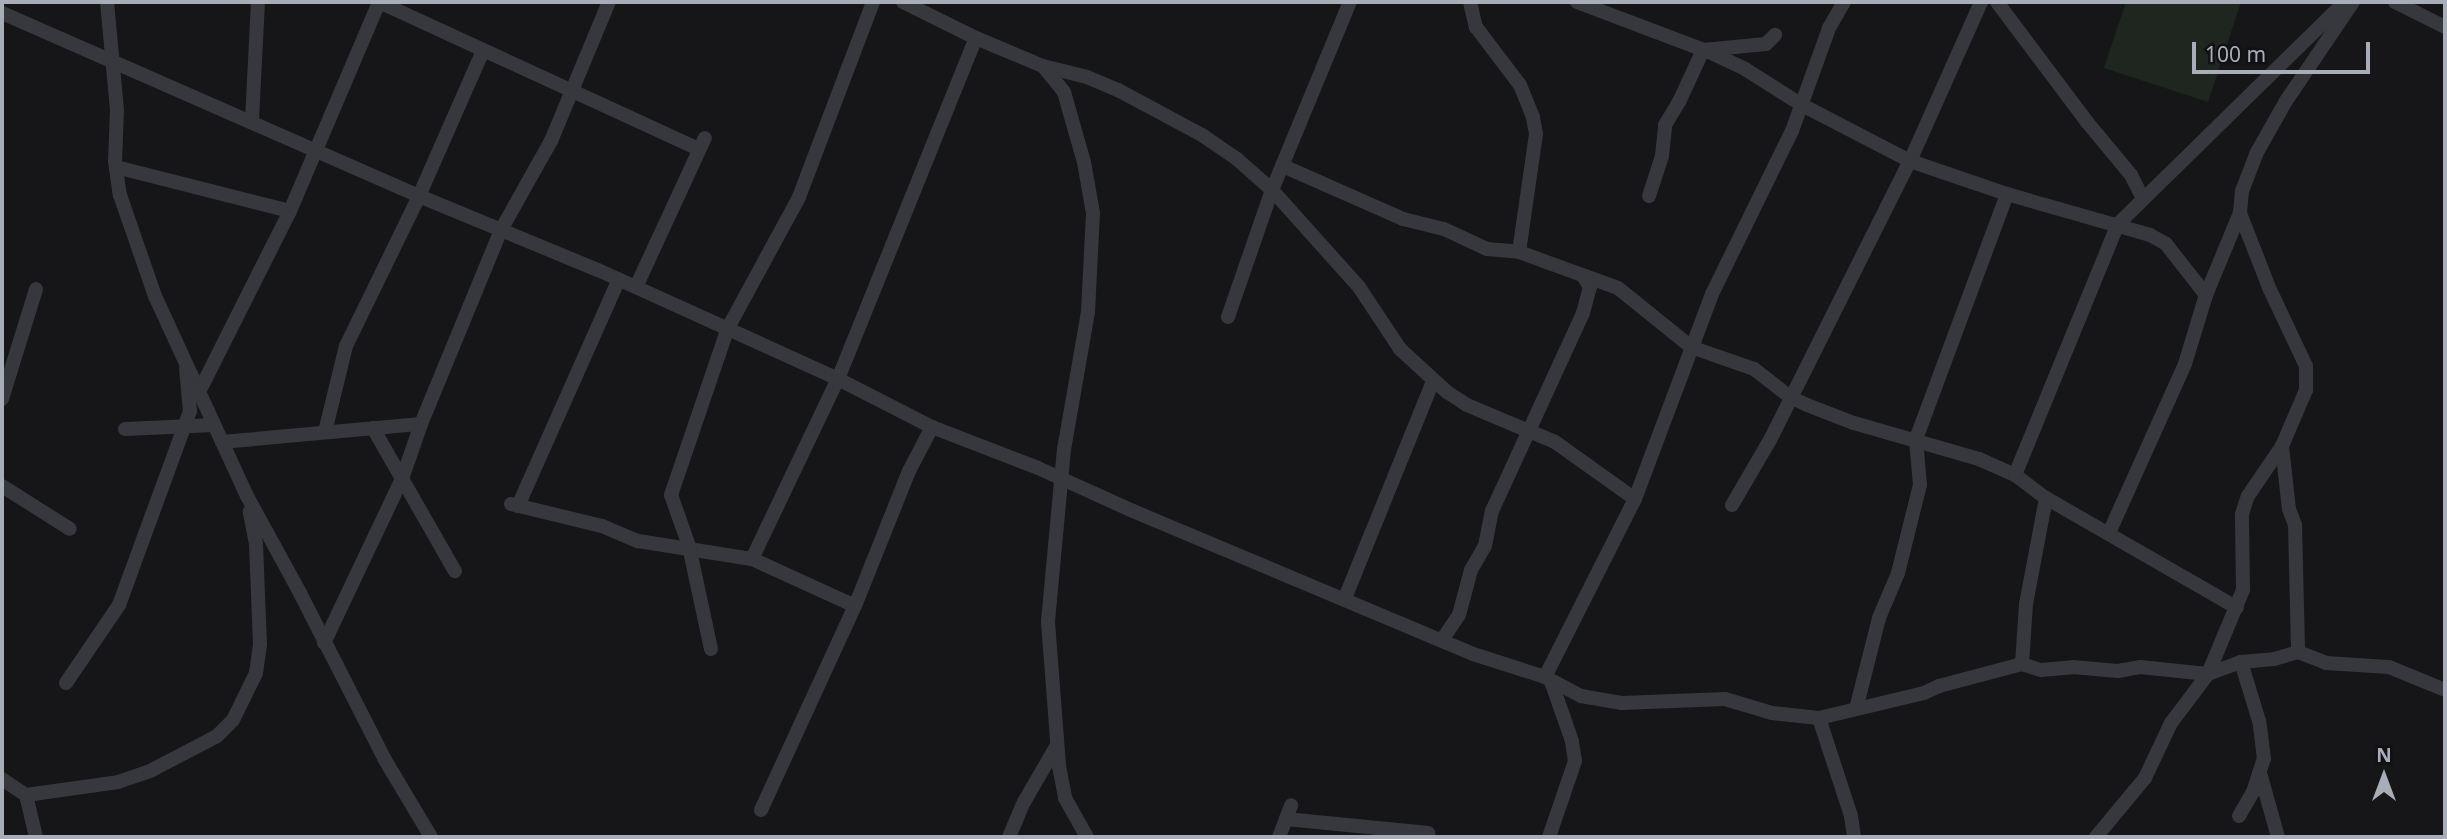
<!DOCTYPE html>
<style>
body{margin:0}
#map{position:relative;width:2447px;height:839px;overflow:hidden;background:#161618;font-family:"Noto Sans",sans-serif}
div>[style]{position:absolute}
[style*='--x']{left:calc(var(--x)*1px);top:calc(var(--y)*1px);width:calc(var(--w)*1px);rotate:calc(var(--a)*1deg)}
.green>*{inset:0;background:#1e261f}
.minor>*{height:14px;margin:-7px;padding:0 7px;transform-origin:7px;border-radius:7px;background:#37383d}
span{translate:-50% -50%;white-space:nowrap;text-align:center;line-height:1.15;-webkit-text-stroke:6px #111113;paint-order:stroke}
.frame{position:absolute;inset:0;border:4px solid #a8adb8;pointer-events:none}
.north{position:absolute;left:2349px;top:741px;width:70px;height:70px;-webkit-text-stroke:5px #111113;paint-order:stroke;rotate:0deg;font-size:19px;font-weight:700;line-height:28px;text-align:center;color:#a8adb8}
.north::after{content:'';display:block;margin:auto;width:24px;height:32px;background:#a8adb8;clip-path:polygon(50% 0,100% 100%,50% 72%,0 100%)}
.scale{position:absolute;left:2192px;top:42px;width:178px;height:32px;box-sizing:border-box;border:4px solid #a8adb8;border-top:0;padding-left:9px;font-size:21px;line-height:24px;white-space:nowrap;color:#a8adb8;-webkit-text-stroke:5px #111113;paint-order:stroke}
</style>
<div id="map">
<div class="green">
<div style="clip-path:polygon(2126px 2px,2241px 2px,2208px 102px,2104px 68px)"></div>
</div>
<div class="minor">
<div style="--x:107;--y:2;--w:108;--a:84.7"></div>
<div style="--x:117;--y:110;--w:51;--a:92.2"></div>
<div style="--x:115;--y:161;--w:34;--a:82"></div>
<div style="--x:120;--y:195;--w:107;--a:70.9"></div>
<div style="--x:155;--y:296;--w:220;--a:65.3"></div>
<div style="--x:247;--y:496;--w:111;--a:61.3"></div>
<div style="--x:300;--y:593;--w:187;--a:63"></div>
<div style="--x:385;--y:760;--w:90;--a:59.1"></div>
<div style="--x:379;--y:2;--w:352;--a:24.7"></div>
<div style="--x:903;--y:2;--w:81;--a:26.3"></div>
<div style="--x:976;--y:38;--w:73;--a:22.7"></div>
<div style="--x:1043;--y:66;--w:45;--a:14"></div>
<div style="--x:1087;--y:77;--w:34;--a:23"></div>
<div style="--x:1118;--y:90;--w:95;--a:28.2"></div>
<div style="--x:1202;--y:135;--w:42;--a:34.4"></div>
<div style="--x:1237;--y:159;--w:47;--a:41.5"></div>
<div style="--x:1272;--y:190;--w:130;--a:48.1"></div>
<div style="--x:1359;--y:287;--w:74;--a:56.5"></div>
<div style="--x:1400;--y:349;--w:64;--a:42.5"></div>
<div style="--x:1447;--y:392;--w:24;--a:33"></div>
<div style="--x:1467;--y:405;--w:95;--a:22.8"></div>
<div style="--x:1555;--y:442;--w:98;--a:35.5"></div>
<div style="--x:1470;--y:2;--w:26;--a:77"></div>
<div style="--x:1476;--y:27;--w:73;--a:52.8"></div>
<div style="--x:1520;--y:85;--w:35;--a:68"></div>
<div style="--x:1533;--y:118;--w:16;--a:79"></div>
<div style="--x:1536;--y:134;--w:119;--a:98.2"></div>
<div style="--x:1519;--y:252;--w:105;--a:20"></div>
<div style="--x:1618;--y:288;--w:94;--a:38.9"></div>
<div style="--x:1691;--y:347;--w:67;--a:19.2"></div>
<div style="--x:1754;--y:369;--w:46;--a:37.9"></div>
<div style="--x:1790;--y:397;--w:19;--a:25"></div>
<div style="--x:1807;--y:405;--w:50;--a:21"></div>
<div style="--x:1854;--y:423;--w:130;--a:16.1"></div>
<div style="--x:1979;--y:459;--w:39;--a:24"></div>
<div style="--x:2015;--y:475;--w:39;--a:37"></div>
<div style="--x:2046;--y:498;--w:220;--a:29.9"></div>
<div style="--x:1577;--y:2;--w:141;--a:20.7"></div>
<div style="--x:1709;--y:52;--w:40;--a:25"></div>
<div style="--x:1745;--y:69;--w:67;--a:32.3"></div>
<div style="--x:1802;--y:105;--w:122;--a:27.4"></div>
<div style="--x:1910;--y:161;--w:102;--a:18.8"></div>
<div style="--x:2007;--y:194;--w:149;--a:16"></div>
<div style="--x:2150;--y:235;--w:18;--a:29"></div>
<div style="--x:2166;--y:244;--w:65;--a:51.9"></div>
<div style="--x:1997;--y:2;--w:150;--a:53.1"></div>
<div style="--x:2087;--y:122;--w:69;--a:50.3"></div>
<div style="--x:2131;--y:175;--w:27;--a:63"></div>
<div style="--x:2395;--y:2;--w:56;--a:26.6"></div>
<div style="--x:2;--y:13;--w:455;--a:23.7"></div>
<div style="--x:419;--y:196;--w:194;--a:22.5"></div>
<div style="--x:598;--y:270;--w:264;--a:24.4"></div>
<div style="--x:838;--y:379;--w:106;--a:27.1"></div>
<div style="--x:932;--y:427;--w:114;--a:21.1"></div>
<div style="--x:1038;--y:468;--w:104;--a:24.4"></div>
<div style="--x:1133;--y:511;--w:369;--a:22.8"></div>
<div style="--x:1473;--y:654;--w:76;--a:17.7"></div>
<div style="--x:1545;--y:677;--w:41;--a:27.8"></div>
<div style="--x:1581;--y:696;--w:42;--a:9.7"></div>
<div style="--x:1622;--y:703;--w:103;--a:-2.2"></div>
<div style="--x:1725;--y:699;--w:49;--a:16.6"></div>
<div style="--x:1772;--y:713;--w:47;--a:6.1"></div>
<div style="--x:1819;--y:718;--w:108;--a:-13.4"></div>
<div style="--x:1924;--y:693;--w:17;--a:-25"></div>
<div style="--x:1939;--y:686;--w:86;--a:-14.8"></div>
<div style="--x:2022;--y:664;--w:20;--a:18"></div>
<div style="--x:2041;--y:670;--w:32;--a:-5"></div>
<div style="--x:2073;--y:667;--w:45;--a:5.1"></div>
<div style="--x:2118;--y:671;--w:22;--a:-10"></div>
<div style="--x:2140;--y:667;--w:68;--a:5.9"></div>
<div style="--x:2208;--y:674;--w:35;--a:-20"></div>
<div style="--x:2241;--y:662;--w:33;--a:-5"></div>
<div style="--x:2274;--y:659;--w:25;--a:-16"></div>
<div style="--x:2298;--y:652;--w:30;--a:21"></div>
<div style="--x:2326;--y:663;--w:63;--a:3.6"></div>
<div style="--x:2389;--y:667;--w:61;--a:22.3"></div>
<div style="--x:1043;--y:66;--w:33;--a:51"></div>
<div style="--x:1064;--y:92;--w:73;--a:74.1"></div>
<div style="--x:1084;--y:162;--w:52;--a:80"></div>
<div style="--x:1093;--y:213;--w:99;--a:92.9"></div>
<div style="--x:1088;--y:312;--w:139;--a:99.9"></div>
<div style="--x:1064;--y:449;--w:174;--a:95.3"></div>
<div style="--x:1048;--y:622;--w:144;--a:85.6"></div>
<div style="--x:1059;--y:766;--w:33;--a:79"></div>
<div style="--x:1065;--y:798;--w:45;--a:60.6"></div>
<div style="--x:252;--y:120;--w:118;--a:-87.1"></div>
<div style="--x:1283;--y:166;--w:131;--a:23.8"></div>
<div style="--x:1403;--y:219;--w:42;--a:13.7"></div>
<div style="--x:1444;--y:229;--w:47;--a:24.9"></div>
<div style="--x:1487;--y:249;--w:32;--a:5"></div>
<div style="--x:116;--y:167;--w:179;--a:14.2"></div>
<div style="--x:1649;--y:196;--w:42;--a:-72"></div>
<div style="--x:1662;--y:156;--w:31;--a:-84"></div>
<div style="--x:1665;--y:125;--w:27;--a:-59"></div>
<div style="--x:1679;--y:102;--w:57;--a:-65.2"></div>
<div style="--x:1703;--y:50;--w:63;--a:-5.4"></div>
<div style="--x:1766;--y:44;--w:13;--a:-45"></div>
<div style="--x:636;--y:287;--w:164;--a:-65.2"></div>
<div style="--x:1228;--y:317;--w:134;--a:-70.9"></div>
<div style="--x:1272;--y:190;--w:204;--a:-67.5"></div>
<div style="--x:200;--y:390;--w:200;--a:-63.3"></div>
<div style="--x:290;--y:211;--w:227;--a:-66.9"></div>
<div style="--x:2;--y:399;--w:115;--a:-72.8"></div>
<div style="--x:373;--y:428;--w:165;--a:60.2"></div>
<div style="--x:125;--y:429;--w:89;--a:-2.6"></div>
<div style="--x:325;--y:432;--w:89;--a:-76.3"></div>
<div style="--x:346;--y:346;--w:167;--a:-64"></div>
<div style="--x:419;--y:196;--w:158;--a:-66.2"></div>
<div style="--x:222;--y:442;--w:200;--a:-5.2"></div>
<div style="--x:2282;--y:446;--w:63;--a:83.7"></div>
<div style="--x:2289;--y:509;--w:17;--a:69"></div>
<div style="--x:2295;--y:525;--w:127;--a:88.6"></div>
<div style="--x:2015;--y:475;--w:271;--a:-67.7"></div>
<div style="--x:2118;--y:224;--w:318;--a:-44.4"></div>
<div style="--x:2;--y:486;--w:80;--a:32.3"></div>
<div style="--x:511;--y:504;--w:94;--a:13.6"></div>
<div style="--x:602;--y:526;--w:39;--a:23"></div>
<div style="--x:638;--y:541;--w:115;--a:9"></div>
<div style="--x:752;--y:559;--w:199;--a:-64.5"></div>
<div style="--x:838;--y:379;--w:368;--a:-68"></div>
<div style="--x:1732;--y:505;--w:75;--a:-59.7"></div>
<div style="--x:1770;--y:440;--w:312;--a:-63.4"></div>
<div style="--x:1910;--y:161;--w:174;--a:-65.9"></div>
<div style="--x:518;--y:506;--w:248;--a:-66"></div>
<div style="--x:2109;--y:533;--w:185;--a:-65.8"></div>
<div style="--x:2185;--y:364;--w:72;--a:-73.1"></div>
<div style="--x:2206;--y:295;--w:89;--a:-67.5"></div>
<div style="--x:752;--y:559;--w:113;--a:24.5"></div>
<div style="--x:1345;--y:598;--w:234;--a:-67.9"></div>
<div style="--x:1442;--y:640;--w:30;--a:-56"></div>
<div style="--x:1459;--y:615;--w:47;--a:-75.1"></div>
<div style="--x:1471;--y:570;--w:28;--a:-60"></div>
<div style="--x:1485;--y:546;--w:36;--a:-79"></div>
<div style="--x:1492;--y:511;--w:218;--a:-65.3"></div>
<div style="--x:1583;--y:313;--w:27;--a:-75"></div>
<div style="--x:1590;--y:287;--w:13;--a:-122"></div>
<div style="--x:324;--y:643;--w:182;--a:-64.6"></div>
<div style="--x:402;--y:479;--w:58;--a:-70.9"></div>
<div style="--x:421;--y:424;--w:210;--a:-67.6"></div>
<div style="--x:501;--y:230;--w:102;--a:-60.7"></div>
<div style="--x:551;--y:141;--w:151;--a:-67.4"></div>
<div style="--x:711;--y:649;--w:105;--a:-102.1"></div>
<div style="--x:689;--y:546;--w:54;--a:-109.4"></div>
<div style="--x:671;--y:495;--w:176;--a:-71.2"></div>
<div style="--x:728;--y:328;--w:149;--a:-61.5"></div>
<div style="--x:799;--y:197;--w:209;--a:-69.2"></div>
<div style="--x:2022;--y:664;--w:60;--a:-86.2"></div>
<div style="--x:2026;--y:604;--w:108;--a:-79.3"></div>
<div style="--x:1545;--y:677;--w:199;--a:-63.2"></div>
<div style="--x:1635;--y:499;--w:219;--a:-69.4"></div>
<div style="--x:1712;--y:294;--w:182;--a:-63.9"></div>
<div style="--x:1792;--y:131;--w:109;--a:-70.2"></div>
<div style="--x:1829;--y:28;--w:30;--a:-60"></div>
<div style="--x:66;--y:683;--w:94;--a:-55.8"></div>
<div style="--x:119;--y:605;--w:207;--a:-69.9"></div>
<div style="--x:190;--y:411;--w:42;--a:-95.4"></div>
<div style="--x:1856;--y:709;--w:94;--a:-75.8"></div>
<div style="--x:1879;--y:618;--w:49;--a:-67.1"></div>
<div style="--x:1898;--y:573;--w:91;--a:-76"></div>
<div style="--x:1920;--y:485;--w:46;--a:-95"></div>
<div style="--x:1916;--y:439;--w:261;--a:-69.6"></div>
<div style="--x:1819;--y:718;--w:103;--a:71.9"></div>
<div style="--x:1851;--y:816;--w:21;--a:82"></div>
<div style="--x:2260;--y:773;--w:66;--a:74.3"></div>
<div style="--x:2;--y:779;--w:29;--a:34"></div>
<div style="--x:26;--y:795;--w:43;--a:76.6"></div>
<div style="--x:26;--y:795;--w:93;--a:-8"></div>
<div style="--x:118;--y:782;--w:36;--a:-19"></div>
<div style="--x:152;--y:770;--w:73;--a:-27.6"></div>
<div style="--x:217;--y:736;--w:23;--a:-45"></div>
<div style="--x:233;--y:720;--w:52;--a:-63.9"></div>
<div style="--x:256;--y:673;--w:29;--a:-82"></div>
<div style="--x:260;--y:644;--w:100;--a:-92.3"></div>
<div style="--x:256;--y:544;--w:33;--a:-101"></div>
<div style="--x:761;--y:810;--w:225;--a:-65.3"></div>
<div style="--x:855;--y:606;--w:145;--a:-68.2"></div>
<div style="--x:909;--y:471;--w:50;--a:-62.4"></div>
<div style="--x:2239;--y:816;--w:28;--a:-60"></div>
<div style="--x:2253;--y:792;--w:35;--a:-72"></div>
<div style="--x:2264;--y:759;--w:38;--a:-97"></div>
<div style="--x:2259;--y:721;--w:62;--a:-107"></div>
<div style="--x:1286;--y:819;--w:143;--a:5.6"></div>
<div style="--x:1009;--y:837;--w:38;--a:-67"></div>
<div style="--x:1024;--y:802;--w:66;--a:-59.9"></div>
<div style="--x:1279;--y:837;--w:34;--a:-69"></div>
<div style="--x:1549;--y:837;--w:80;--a:-71.1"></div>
<div style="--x:1575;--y:761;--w:20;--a:-99"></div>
<div style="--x:1572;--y:741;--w:64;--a:-109.3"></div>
<div style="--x:2096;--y:837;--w:77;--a:-50.3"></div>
<div style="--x:2145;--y:778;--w:61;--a:-64.7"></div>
<div style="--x:2171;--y:723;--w:61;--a:-52.9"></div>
<div style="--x:2208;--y:674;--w:91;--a:-67.4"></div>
<div style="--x:2243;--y:590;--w:76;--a:-90.8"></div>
<div style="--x:2242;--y:514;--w:19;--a:-72"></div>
<div style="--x:2248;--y:496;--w:60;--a:-55.8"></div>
<div style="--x:2282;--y:446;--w:61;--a:-66.8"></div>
<div style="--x:2306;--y:390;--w:24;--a:-90"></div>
<div style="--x:2306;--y:366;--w:84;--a:-115.3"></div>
<div style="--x:2270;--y:290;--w:83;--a:-111.3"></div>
<div style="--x:2240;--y:213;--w:22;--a:-85"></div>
<div style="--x:2242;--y:191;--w:40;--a:-69"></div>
<div style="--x:2256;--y:154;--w:61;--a:-60.5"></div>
<div style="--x:2286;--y:101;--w:120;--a:-55.9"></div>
</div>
<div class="frame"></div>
<div class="north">N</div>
<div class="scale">100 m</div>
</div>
